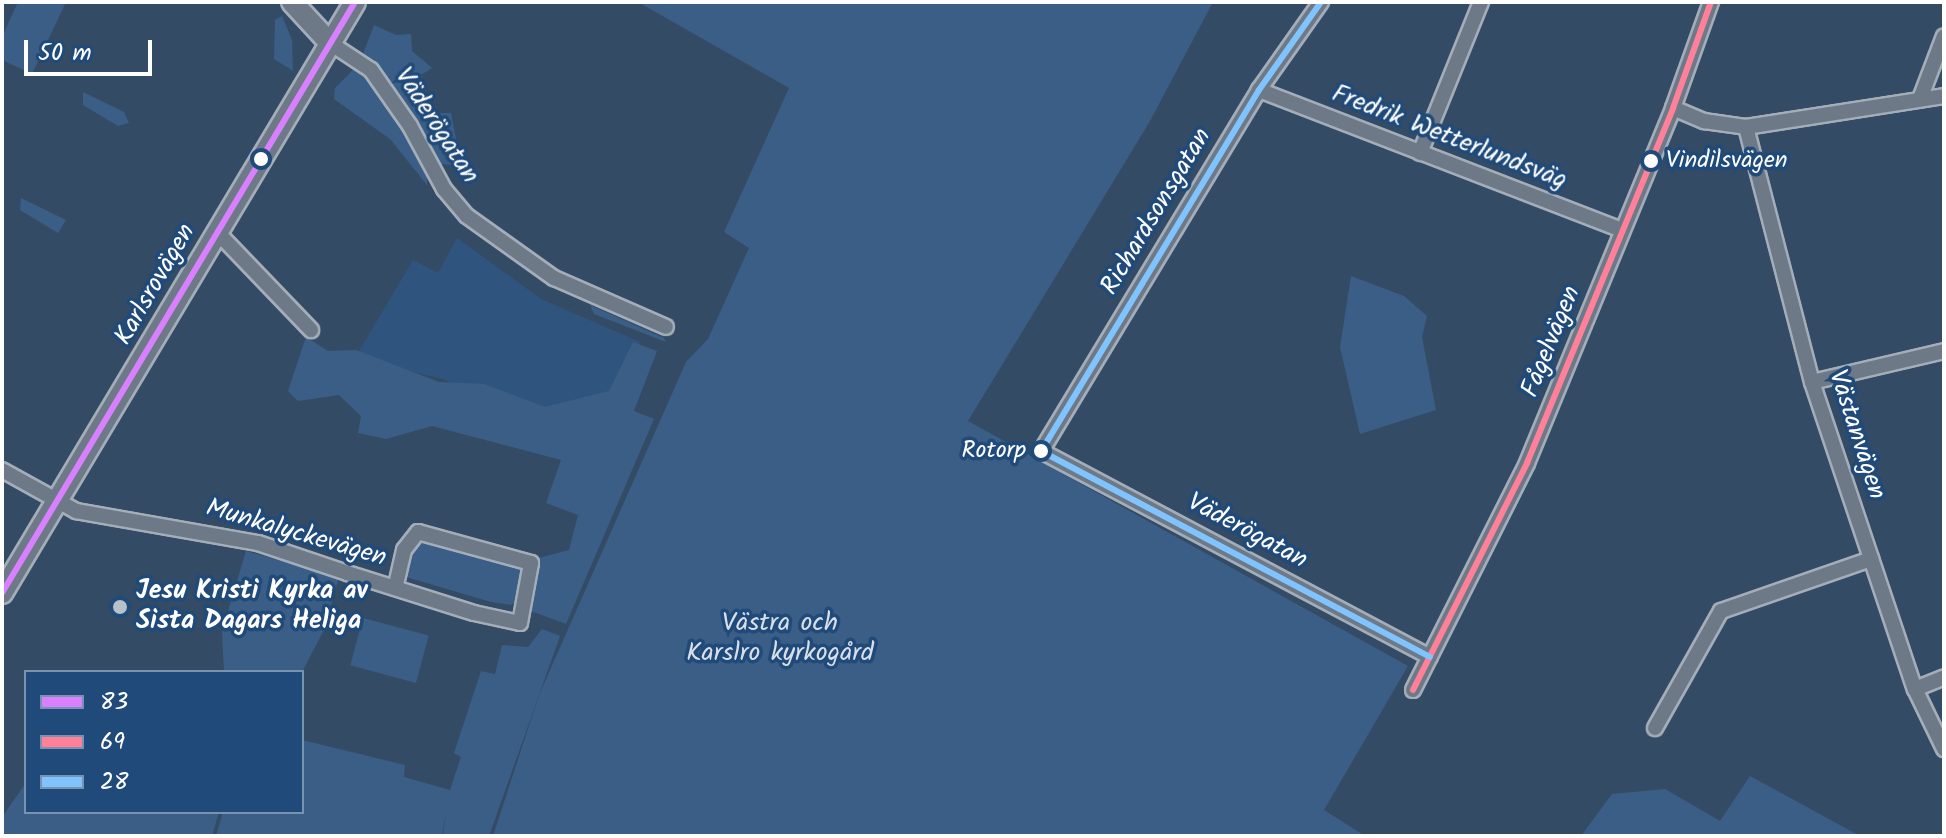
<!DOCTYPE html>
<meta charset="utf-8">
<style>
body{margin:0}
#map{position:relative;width:1946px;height:838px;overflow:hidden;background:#344b65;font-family:Kalam,sans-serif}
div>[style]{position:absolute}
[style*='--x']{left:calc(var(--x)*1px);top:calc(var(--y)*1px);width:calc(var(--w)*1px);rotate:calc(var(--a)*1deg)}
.built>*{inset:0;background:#2f557f}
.green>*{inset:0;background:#3b5e86;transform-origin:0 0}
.roads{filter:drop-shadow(2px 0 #a4aeba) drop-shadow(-2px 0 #a4aeba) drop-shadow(0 2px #a4aeba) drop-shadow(0 -2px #a4aeba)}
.street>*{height:14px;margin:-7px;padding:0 7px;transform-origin:7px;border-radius:7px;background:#6d7986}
.secondary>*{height:20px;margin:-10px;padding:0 10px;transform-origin:10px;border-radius:10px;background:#6d7986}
.bus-1>*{height:6px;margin:-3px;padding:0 3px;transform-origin:3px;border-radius:3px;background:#d880ff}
.bus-2>*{height:6px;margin:-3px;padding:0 3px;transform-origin:3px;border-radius:3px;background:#ff8098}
.bus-3>*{height:6px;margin:-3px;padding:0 3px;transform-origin:3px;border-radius:3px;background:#80c4ff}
.dots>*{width:22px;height:22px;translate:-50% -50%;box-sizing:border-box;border:4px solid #1f4a7a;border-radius:50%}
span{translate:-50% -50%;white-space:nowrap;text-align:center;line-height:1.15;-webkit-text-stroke:7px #1f4a7a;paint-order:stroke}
.bus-label{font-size:24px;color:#fff}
.left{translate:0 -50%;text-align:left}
.right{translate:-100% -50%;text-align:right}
.street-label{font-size:26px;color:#fff}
.poi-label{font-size:26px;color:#fff;font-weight:700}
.park-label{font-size:26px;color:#d8dfe8}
.frame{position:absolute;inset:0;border:4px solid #fff;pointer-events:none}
.legend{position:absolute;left:24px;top:670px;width:280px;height:144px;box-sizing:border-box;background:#1f4a7a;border:2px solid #7992af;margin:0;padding:10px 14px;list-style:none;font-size:24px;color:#fff}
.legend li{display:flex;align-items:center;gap:16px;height:40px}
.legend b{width:40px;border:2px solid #7992af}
.scale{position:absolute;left:24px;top:40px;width:128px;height:36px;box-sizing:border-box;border:4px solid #fff;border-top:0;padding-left:10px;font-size:24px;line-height:28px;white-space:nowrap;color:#fff;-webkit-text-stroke:6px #1f4a7a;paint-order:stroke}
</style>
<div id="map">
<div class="built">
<div style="clip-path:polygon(457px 238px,541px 299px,640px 342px,618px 394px,516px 413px,443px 379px,355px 358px,413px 260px,438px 273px)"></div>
</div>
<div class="green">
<div style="clip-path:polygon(18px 2px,66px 2px,32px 74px,2px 60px,2px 37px)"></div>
<div style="clip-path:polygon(638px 2px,1213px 2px,1150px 121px,968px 421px,1408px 666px,1324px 810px,1365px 836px,493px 836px,539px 695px,686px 362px,708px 339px,749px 248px,724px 232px,789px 88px)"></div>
<div style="clip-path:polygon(282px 16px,292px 40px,293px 71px,274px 59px,275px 20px)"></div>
<div style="clip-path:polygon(374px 25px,396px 35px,411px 34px,412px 51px,432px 68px,421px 75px,432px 113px,451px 113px,459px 154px,454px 165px,440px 164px,400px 94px,363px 54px)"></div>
<div style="clip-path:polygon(354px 69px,373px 85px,403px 128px,427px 174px,427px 185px,390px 139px,334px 99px,335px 88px)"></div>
<div style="clip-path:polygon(83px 92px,124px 112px,129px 123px,118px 126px,83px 105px)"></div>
<div style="clip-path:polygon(21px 198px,66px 220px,58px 233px,20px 210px)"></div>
<div style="clip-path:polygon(1351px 276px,1404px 296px,1427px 316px,1422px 337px,1436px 410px,1360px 434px,1340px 347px)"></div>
<div style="clip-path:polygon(590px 305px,664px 338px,666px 342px,594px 314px)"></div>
<div style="clip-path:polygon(306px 337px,328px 351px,356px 350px,439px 382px,484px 384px,545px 407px,609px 391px,633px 342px,657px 351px,634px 411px,654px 419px,566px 624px,528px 610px,539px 558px,569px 550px,578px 515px,546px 503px,561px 460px,432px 426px,386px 439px,358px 433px,361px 416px,339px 395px,298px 401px,288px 391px)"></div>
<div style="clip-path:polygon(424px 537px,523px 566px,517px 601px,511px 605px,491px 602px,406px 577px,401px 572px,407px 552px)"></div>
<div style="clip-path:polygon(246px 551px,339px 577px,325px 628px,302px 672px,224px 672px,222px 631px)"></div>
<div style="left:363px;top:618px;width:68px;height:49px;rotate:15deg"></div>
<div style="clip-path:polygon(542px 629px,560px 636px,489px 836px,443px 836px,446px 811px,442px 836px,216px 836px,223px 812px,302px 812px,302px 740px,405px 765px,404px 777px,450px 790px,461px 757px,454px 753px,481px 671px,495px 674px,502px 645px,528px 647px)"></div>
<div style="clip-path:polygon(1750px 776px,1860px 836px,1581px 836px,1612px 794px,1665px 789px,1720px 821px)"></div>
<div style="clip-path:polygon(26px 783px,26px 812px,219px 812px,212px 836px,2px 836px,2px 817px)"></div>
</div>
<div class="roads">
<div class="street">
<div style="--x:1321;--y:2;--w:108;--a:125.2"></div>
<div style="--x:1259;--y:90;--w:422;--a:121.1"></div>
<div style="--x:1041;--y:451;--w:440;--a:27.9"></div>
<div style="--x:330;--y:43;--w:49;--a:33.4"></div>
<div style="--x:371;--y:70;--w:68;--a:55.1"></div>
<div style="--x:410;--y:126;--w:72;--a:61.6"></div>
<div style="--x:444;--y:189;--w:35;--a:50"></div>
<div style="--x:467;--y:216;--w:107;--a:35.5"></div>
<div style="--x:554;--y:278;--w:122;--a:23.6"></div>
<div style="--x:1259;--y:90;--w:389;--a:21.1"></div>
<div style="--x:1920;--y:99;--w:67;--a:-69.1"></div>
<div style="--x:1673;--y:108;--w:34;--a:23"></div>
<div style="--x:1704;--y:121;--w:42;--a:8.1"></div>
<div style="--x:1746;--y:127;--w:200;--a:-8.9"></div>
<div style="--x:1746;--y:127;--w:263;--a:75.5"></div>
<div style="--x:1812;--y:382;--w:324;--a:71.5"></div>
<div style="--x:1915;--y:689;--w:67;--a:64.2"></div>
<div style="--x:1420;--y:153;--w:163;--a:-68"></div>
<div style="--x:217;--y:232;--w:136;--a:46.2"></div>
<div style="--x:1812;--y:382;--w:136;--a:-13.2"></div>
<div style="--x:2;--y:470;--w:85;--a:29"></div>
<div style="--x:76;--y:511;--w:185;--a:10"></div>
<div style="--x:258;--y:543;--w:94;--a:18.6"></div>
<div style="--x:347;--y:573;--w:133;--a:17.5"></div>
<div style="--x:474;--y:613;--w:47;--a:12.3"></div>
<div style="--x:520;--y:623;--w:61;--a:-79.6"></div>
<div style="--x:531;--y:563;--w:117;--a:-164.7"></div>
<div style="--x:418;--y:532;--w:23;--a:128"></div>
<div style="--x:404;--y:550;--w:39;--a:103"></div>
<div style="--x:1915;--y:689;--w:31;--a:-22"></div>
<div style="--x:1413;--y:690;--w:254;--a:-63.3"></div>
<div style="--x:1527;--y:463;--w:384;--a:-67.6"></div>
<div style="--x:1673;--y:108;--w:113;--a:-70.3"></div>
<div style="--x:1655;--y:728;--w:134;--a:-60.6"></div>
<div style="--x:1721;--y:611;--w:159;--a:-19.1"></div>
</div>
<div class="secondary">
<div style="--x:292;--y:2;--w:56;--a:47.2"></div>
<div style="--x:2;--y:593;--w:688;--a:-59.15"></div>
</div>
</div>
<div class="bus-1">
<div style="--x:2;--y:593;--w:688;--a:-59.15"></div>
</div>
<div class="bus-2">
<div style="--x:1413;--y:690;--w:254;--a:-63.3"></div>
<div style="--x:1527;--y:463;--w:384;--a:-67.6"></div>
<div style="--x:1673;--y:108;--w:113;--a:-70.3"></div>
</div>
<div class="bus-3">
<div style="--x:1321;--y:2;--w:108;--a:125.2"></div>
<div style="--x:1259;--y:90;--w:422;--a:121.1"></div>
<div style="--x:1041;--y:451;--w:440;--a:27.9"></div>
</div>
<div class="dots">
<div style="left:261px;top:159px;background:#fff"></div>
<div style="left:1651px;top:161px;background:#fff"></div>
<div style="left:1041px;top:451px;background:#fff"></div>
<div style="left:120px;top:607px;background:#b8c0c9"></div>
</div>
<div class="bus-label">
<span class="left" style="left:1666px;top:161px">Vindilsvägen</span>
<span class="right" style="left:1026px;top:451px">Rotorp</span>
</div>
<div class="street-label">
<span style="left:436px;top:126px;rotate:57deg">Väderögatan</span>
<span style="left:1449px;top:138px;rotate:21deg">Fredrik Wetterlundsväg</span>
<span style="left:1157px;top:212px;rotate:-59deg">Richardsonsgatan</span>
<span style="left:156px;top:285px;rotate:-60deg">Karlsrovägen</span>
<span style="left:1552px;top:342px;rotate:-68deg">Fågelvägen</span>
<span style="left:1856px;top:435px;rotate:72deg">Västanvägen</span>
<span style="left:1247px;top:532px;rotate:28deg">Väderögatan</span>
<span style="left:296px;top:534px;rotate:16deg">Munkalyckevägen</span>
</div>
<div class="poi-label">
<span class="left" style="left:136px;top:607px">Jesu Kristi Kyrka av<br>Sista Dagars Heliga</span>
</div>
<div class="park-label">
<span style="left:780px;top:639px">Västra och<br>Karslro kyrkogård</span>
</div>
<div class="frame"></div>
<ul class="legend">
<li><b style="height:10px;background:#d880ff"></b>83</li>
<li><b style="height:10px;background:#ff8098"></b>69</li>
<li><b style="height:10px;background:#80c4ff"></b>28</li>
</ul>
<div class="scale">50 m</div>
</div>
